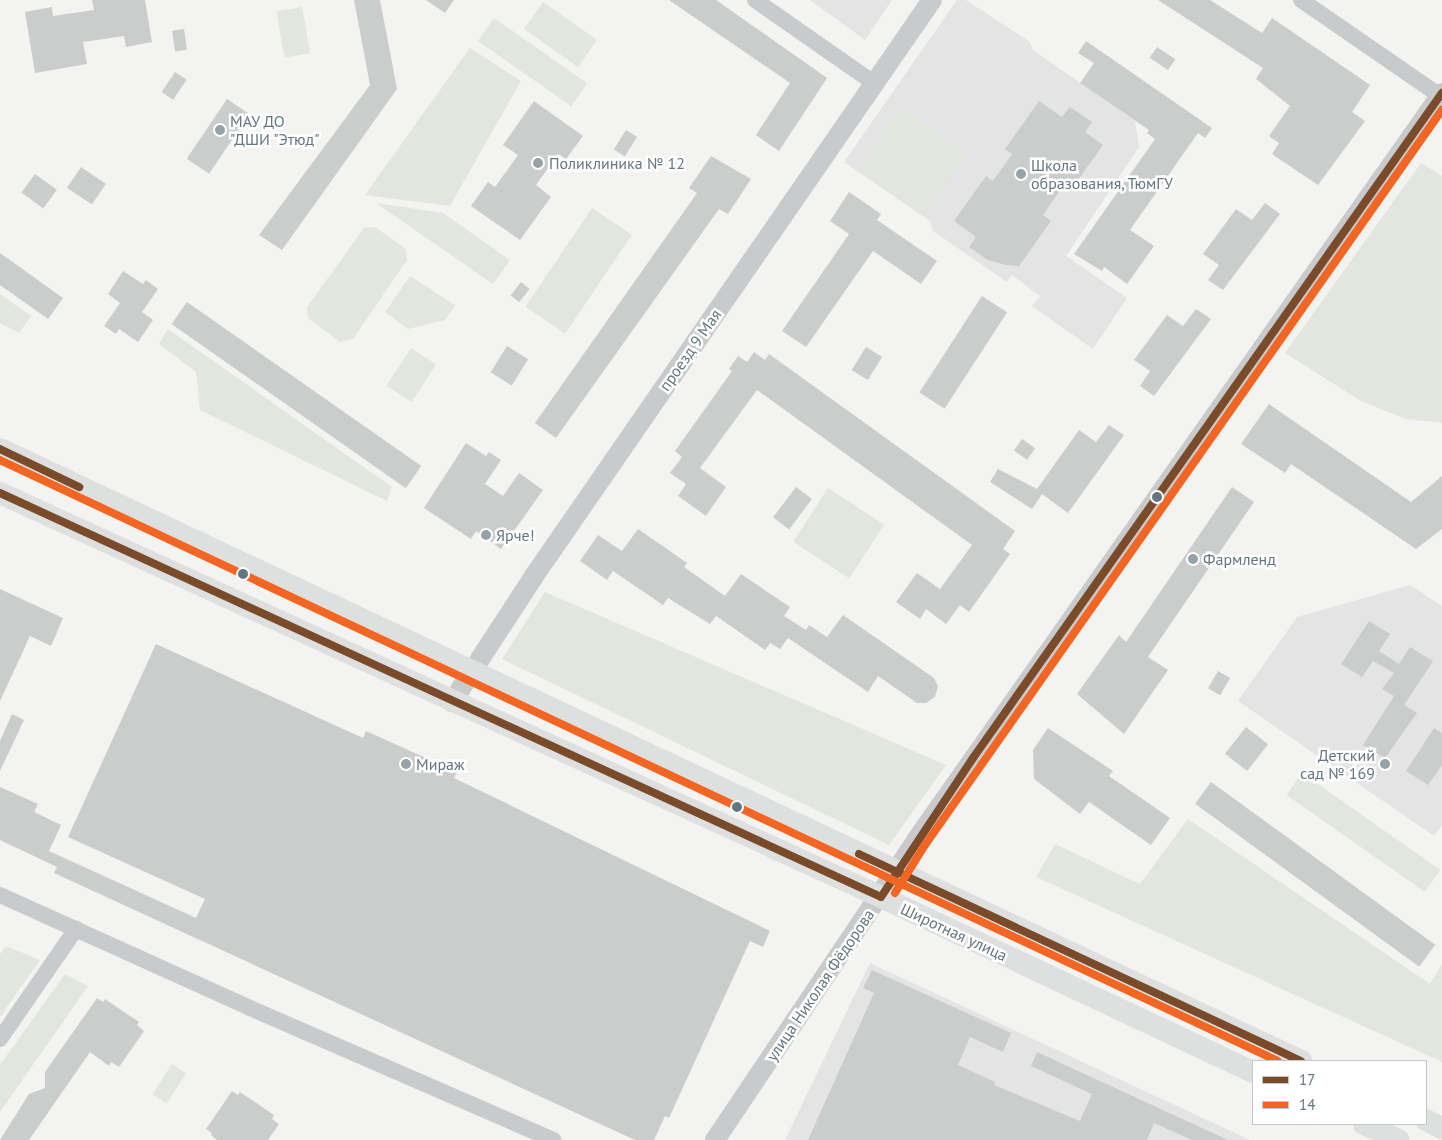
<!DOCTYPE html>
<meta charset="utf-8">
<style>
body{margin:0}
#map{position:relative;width:1442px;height:1140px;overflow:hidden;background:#f3f3f1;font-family:"PT Sans",sans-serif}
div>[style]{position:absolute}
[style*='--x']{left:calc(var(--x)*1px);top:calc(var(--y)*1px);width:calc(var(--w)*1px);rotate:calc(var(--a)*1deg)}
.built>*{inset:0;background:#e3e4e3}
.green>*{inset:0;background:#e2e6df;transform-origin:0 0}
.building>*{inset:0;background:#cbcccc;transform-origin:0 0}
.minor>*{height:16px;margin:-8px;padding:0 8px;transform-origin:8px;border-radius:8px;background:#c8cacb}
.tertiary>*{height:20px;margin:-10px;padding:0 10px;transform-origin:10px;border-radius:10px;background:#c8cacb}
.secondary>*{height:22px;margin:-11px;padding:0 11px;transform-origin:11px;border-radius:11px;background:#dedfdf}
.bus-1>*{height:8px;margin:-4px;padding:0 4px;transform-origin:4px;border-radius:4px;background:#7a4b2a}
.bus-2>*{height:8px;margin:-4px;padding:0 4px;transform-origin:4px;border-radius:4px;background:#f26522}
.dots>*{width:14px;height:14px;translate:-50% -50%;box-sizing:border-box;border:2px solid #fff;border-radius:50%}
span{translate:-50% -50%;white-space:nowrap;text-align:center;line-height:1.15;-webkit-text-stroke:5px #fff;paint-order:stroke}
.poi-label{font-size:16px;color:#637681}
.left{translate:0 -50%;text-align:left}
.right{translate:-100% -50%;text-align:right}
.street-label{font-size:16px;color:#637681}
.legend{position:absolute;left:1252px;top:1060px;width:175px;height:65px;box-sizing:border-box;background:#fff;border:1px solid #c1c8cd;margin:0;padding:6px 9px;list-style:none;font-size:15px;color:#637681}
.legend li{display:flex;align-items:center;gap:10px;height:25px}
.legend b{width:25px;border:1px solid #c1c8cd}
</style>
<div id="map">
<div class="built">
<div style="clip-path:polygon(810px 0,892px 0,865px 40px)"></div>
<div style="clip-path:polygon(957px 0,966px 0,1030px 42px,1033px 50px,1135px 121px,1139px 147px,1066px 256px,1127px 298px,1093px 349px,1032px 306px,1040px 296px,1012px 275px,1007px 282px,933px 231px,930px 221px,844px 162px)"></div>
<div style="clip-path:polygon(1410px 585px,1442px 606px,1442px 826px,1434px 836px,1238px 701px,1297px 617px)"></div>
<div style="clip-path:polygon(870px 963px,1250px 1140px,785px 1140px)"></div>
</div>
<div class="green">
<div style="left:543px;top:2px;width:66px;height:33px;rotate:35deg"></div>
<div style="left:302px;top:7px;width:47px;height:26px;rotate:80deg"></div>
<div style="left:494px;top:18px;width:114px;height:28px;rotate:35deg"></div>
<div style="clip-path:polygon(470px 48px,521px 81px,450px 206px,365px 195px)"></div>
<div style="left:901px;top:107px;width:80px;height:75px;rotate:35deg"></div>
<div style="clip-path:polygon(1421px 163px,1442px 176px,1442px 423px,1406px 419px,1361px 401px,1285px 353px)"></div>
<div style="clip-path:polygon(376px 203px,443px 213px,510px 260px,493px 284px)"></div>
<div style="left:592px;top:208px;width:48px;height:119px;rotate:34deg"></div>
<div style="clip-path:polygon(375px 227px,406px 249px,407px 260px,353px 339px,340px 342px,308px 318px,307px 307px,364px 228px)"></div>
<div style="clip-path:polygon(410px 276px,455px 305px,445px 320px,408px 329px,385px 312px)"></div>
<div style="clip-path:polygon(0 294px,31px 316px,19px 333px,0 323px)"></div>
<div style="clip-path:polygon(168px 329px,392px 487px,387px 501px,200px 410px,196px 372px,159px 344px)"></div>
<div style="left:411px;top:348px;width:30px;height:45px;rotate:33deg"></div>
<div style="left:828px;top:488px;width:67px;height:64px;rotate:33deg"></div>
<div style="clip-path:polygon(545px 592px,946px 765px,889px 845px,502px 659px)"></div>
<div style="left:1302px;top:773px;width:169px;height:27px;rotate:35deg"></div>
<div style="clip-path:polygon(1188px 819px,1430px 984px,1442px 964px,1442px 1062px,1036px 877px,1055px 844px,1140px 884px)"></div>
<div style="clip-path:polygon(6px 946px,40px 960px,0 1017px,0 954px)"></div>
<div style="clip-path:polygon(65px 974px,88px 986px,0 1112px,0 1065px)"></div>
<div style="left:172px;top:1064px;width:17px;height:36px;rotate:33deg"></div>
</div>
<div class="building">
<div style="clip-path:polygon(92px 0,145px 0,152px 42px,126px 47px,124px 36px,83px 42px,87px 64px,35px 73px,25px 12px,52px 7px,53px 16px,94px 10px)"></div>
<div style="clip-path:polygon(354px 0,380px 0,397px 89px,282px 250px,259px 235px,370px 85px)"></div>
<div style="clip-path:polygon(426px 0,454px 0,445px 13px)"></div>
<div style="clip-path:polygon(669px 0,716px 0,827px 78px,779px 151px,756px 135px,790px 83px)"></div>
<div style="clip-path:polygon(1158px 0,1210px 0,1262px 33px,1272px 18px,1370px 85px,1352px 112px,1365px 121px,1318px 185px,1272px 154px,1279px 143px,1269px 136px,1290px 106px,1256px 79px,1263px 68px)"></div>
<div style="left:184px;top:29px;width:21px;height:12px;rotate:82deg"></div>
<div style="clip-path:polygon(1086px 41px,1212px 128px,1205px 138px,1198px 133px,1130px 230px,1154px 246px,1127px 284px,1104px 267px,1102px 271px,1074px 254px,1155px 139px,1147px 133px,1149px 130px,1080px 83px,1094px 63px,1078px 53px)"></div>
<div style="left:1157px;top:47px;width:22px;height:13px;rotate:34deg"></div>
<div style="left:175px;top:72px;width:14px;height:24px;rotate:34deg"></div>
<div style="left:227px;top:99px;width:27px;height:72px;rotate:34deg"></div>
<div style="clip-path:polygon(534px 101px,583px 136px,566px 159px,558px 154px,536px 185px,551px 197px,520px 240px,471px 206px,488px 182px,495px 187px,518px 155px,503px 145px)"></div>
<div style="clip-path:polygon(1039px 101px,1062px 117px,1070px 107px,1092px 122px,1085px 132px,1103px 145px,1070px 191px,1063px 186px,1043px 215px,1051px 221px,1019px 266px,1006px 265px,988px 260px,969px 247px,976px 237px,954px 221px,986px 176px,993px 181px,1012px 154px,1005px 149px)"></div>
<div style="left:626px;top:130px;width:13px;height:23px;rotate:32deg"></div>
<div style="clip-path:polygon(711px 156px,751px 179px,728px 214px,719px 209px,556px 438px,535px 423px,697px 193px,689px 188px)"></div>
<div style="left:81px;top:167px;width:30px;height:25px;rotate:34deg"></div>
<div style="left:35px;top:174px;width:27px;height:23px;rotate:36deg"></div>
<div style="clip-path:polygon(849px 192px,881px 214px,877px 220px,937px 261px,921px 284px,873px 251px,806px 347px,782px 331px,849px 234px,830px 221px)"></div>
<div style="clip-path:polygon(1265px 203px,1280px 214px,1223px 290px,1208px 280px,1219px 265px,1203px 254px,1236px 209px,1252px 220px)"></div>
<div style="clip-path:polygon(0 253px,63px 298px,48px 319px,0 285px)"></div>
<div style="clip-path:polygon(123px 271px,143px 284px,146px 280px,158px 289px,142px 312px,153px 320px,138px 342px,119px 329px,116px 334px,104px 326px,120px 303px,108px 294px)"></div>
<div style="left:521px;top:282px;width:11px;height:17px;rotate:38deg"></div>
<div style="left:982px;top:296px;width:30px;height:115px;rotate:33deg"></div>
<div style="left:187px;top:302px;width:286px;height:27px;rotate:35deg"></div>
<div style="clip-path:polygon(1196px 309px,1211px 319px,1154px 396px,1140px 386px,1150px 371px,1134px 360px,1167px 315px,1183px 326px)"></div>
<div style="left:507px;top:346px;width:25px;height:31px;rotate:32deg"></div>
<div style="left:866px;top:347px;width:19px;height:27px;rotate:32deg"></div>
<div style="clip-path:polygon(754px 352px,765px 360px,769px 354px,1015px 531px,1003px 549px,1010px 554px,969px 612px,960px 605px,946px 624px,926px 609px,920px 619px,896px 602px,917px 573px,940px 589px,972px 545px,757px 390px,700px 468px,726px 487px,706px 516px,678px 496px,686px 484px,670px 473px,682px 457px,675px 451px,732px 371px,729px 369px,738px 356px,747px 362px)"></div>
<div style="clip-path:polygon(1269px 404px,1411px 502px,1442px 476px,1442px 529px,1416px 549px,1291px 464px,1285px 473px,1241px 444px)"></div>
<div style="clip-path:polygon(1109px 425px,1124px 435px,1068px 513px,1042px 494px,1032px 509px,990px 482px,998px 469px,1037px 489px,1079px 430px,1096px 442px)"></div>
<div style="left:1022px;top:439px;width:16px;height:14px;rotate:35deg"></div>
<div style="clip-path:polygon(466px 443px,486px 456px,489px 452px,501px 460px,485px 484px,503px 496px,519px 473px,543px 490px,501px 549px,476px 531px,471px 539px,424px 508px)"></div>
<div style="left:796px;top:487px;width:20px;height:38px;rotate:37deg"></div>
<div style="clip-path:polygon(1232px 487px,1254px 502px,1148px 657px,1168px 670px,1124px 734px,1077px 694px,1119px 635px,1126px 642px)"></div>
<div style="clip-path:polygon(638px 529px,687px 563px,684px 567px,725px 596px,741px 574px,790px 607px,784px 616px,806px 630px,809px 625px,827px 637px,843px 615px,934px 678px,938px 686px,935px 697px,926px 703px,917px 703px,878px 676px,868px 692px,788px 638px,780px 649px,770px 643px,765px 650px,716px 616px,710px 624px,668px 598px,663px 605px,613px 571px,607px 580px,580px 561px,598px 535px,622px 551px)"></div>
<div style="clip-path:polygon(0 589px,63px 618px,51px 646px,30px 636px,0 701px)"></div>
<div style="clip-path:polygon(1369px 621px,1390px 634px,1379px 651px,1399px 664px,1410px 647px,1433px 661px,1404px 705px,1417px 713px,1385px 758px,1363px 745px,1394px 696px,1382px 689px,1394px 673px,1373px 661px,1362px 677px,1341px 664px)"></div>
<div style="clip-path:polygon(156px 644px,363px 738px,366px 731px,457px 772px,454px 778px,770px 931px,763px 947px,750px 941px,669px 1118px,665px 1116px,654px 1140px,635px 1140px,54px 873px,57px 867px,0 840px,0 787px,38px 804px,34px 812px,61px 825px,49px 851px,196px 918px,205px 899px,68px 837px)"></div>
<div style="left:1218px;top:671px;width:14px;height:20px;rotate:30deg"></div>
<div style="clip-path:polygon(12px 714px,24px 720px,0 771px,0 741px)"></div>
<div style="left:1246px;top:727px;width:28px;height:34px;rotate:38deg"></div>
<div style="clip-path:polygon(1048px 728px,1113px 771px,1109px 776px,1170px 818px,1151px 845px,1089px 802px,1080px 814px,1034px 779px,1033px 750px)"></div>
<div style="clip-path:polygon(1434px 728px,1442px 733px,1442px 765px,1428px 785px,1406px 771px)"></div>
<div style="left:1211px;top:782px;width:277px;height:27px;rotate:36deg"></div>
<div style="clip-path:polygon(872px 970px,1011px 1033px,1003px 1052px,970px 1037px,958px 1065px,995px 1082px,994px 1085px,1080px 1121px,1092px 1094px,1031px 1066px,1037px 1052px,1228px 1140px,1192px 1140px,1154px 1123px,1147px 1140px,808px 1140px,874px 993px,863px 988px)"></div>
<div style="clip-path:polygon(97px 998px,103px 1002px,105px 999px,139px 1022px,137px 1025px,144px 1031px,119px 1067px,111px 1062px,109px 1066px,90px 1052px,29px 1140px,0 1140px,29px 1094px,45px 1088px,45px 1072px)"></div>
<div style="clip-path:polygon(232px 1091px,238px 1095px,240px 1092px,274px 1115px,272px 1119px,279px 1124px,268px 1140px,217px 1140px,211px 1135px,212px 1133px,206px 1129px)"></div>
</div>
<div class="minor">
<div style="--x:755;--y:0;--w:145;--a:34.9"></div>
<div style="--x:1301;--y:0;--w:169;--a:34.6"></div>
<div style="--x:0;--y:895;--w:274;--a:24.3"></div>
<div style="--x:250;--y:1008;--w:331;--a:23.5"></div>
<div style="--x:0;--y:1039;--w:134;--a:-55.4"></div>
</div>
<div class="tertiary">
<div style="--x:452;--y:702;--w:150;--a:-56.9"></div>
<div style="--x:534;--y:576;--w:700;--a:-55.36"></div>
<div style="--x:715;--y:1140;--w:362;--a:-56.1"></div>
<div style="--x:917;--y:839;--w:912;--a:-54.86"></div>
</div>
<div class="secondary">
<div style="--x:0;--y:449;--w:1438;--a:25.19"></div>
<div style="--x:0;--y:493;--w:969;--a:24.63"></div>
<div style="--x:881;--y:897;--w:411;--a:25.2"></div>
<div style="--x:1426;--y:1120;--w:18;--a:27"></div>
<div style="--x:1364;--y:1124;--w:38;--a:25"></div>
</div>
<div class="bus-1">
<div style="--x:0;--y:449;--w:88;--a:25.7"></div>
<div style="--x:0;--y:493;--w:969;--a:24.63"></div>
<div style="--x:881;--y:897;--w:167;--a:-56.5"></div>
<div style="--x:973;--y:758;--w:814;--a:-54.81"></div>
<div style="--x:859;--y:854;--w:488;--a:25.1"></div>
</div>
<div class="bus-2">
<div style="--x:0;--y:460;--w:1412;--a:25.19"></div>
<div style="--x:895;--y:893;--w:57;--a:-58"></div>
<div style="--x:925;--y:845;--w:899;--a:-54.88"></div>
</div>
<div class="dots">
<div style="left:220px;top:130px;background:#95a2a8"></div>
<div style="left:538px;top:163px;background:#95a2a8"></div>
<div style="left:1021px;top:174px;background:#95a2a8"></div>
<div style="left:1157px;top:497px;background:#637681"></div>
<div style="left:486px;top:535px;background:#95a2a8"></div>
<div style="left:1193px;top:559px;background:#95a2a8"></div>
<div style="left:243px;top:574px;background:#637681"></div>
<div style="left:406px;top:764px;background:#95a2a8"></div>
<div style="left:1385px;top:764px;background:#95a2a8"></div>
<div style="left:737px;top:807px;background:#637681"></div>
</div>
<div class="poi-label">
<span class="left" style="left:230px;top:130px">МАУ ДО<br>"ДШИ "Этюд"</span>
<span class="left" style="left:549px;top:163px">Поликлиника № 12</span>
<span class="left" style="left:1031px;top:174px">Школа<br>образования, ТюмГУ</span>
<span class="left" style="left:496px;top:535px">Ярче!</span>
<span class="left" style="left:1203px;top:559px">Фармленд</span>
<span class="right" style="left:1375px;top:764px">Детский<br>сад № 169</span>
<span class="left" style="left:416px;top:764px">Мираж</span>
</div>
<div class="street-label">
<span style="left:690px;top:350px;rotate:-55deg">проезд 9 Мая</span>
<span style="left:954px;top:932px;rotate:25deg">Широтная улица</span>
<span style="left:820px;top:985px;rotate:-56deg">улица Николая Фёдорова</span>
</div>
<ul class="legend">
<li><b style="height:6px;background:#7a4b2a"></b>17</li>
<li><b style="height:6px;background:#f26522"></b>14</li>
</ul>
</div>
